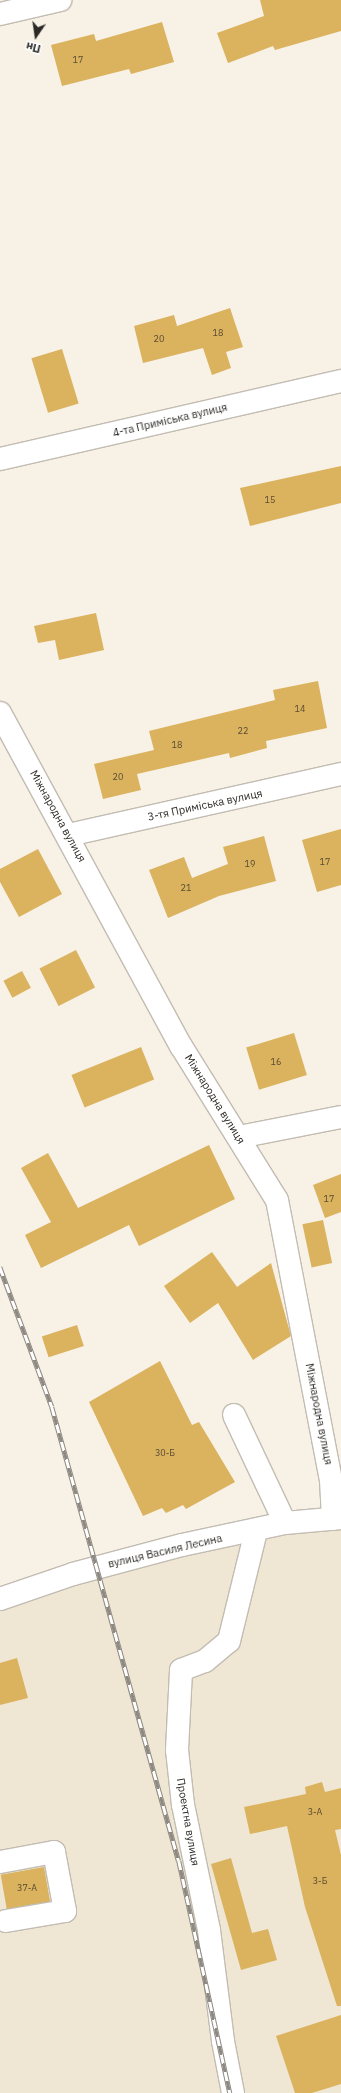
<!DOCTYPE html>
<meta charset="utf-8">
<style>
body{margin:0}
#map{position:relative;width:341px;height:2093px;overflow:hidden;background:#f7f1e6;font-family:"IBM Plex Sans",sans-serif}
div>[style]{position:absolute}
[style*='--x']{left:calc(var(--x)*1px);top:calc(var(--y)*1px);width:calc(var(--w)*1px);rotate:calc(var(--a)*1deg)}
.built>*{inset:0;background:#efe6d4}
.building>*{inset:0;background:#dbb25d;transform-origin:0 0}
.roads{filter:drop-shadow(1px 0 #c2bcb2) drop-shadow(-1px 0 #c2bcb2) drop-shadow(0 1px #c2bcb2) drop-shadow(0 -1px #c2bcb2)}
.minor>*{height:22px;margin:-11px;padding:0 11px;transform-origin:11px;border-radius:11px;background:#fff}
.rail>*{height:4.5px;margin-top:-2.25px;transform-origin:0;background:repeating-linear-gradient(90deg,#fff 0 9px,#8d8982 0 18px);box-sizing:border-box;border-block:1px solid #8d8982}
span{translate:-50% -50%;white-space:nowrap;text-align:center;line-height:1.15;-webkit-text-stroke:3.5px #fff;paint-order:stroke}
.number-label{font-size:9px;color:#574b33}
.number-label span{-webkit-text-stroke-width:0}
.street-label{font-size:11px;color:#2b2925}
.north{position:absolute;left:16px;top:16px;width:40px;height:40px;-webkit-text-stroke:3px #fff;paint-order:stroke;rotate:193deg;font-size:11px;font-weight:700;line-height:16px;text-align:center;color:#2b2925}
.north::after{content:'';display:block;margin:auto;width:14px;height:18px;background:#2b2925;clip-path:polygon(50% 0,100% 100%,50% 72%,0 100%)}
</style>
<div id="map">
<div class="built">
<div style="clip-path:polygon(341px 1528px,341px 2093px,0 2093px,0 1609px,94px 1578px,256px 1532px)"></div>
</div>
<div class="building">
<div style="clip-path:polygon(260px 0,341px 0,341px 31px,275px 50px,273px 46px,228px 63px,217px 33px,264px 16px)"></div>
<div style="clip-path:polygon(162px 22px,174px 62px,131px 74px,129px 69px,62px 86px,51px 45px,94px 34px,96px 41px)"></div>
<div style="clip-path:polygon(230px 308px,243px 347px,226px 352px,231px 368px,212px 375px,203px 348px,143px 363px,134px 326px,174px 315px,177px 326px)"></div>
<div style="left:62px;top:349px;width:57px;height:32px;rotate:73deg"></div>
<div style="clip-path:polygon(341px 466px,341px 503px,250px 526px,240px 488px)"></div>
<div style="clip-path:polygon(96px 613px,104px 650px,59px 660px,55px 640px,38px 643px,34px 626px)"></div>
<div style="clip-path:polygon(318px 681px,327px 728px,266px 741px,267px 748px,230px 758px,229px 753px,137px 774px,141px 790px,103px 799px,94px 764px,154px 750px,149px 731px,275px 700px,273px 690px)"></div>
<div style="clip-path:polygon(341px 829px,341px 885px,317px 892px,302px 840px)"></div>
<div style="clip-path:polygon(264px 836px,276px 881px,219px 896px,168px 918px,149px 870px,184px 857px,192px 878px,228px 864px,223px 847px)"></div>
<div style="clip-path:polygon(38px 849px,62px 894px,19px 917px,0 882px,0 869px)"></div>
<div style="left:76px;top:950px;width:42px;height:41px;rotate:63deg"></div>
<div style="left:22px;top:971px;width:19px;height:21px;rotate:62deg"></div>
<div style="left:294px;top:1033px;width:44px;height:50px;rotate:73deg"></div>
<div style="left:141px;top:1047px;width:35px;height:75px;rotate:68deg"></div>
<div style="clip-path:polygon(209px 1145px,235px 1199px,139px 1246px,129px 1225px,41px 1268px,25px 1235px,51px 1222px,21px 1168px,48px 1153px,78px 1208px)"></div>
<div style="clip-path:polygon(341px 1174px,341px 1212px,325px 1218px,313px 1185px)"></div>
<div style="left:323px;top:1220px;width:44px;height:21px;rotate:78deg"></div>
<div style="clip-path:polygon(212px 1252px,237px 1287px,271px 1263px,291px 1336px,253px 1360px,218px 1303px,190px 1323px,164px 1286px)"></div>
<div style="left:77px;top:1325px;width:22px;height:37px;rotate:72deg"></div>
<div style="clip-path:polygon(160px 1361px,192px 1425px,199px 1422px,235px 1482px,186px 1509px,183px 1505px,166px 1513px,162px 1508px,143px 1516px,89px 1402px)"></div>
<div style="clip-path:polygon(17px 1658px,28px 1698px,0 1705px,0 1663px)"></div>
<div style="clip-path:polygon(322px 1782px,325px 1792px,341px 1788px,341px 1829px,335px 1830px,341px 1855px,341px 2006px,337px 2006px,305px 1907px,287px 1826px,250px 1834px,244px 1807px,306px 1794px,305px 1787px)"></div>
<div style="clip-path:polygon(231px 1858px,252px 1933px,268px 1929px,277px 1960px,241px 1970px,211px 1864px)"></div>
<div style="left:44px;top:1867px;width:35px;height:44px;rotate:80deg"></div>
<div style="clip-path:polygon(341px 2015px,341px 2084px,312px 2093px,295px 2093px,276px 2036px)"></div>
</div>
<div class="roads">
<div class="minor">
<div style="--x:0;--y:14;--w:62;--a:-13.1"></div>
<div style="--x:0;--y:459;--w:350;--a:-12.9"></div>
<div style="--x:0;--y:713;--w:379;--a:61.5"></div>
<div style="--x:181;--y:1046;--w:181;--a:58.1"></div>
<div style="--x:277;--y:1200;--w:285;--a:79.1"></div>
<div style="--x:331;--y:1480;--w:39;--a:87"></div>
<div style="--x:68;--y:835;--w:280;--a:-12.6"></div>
<div style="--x:239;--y:1137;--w:104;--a:-11.1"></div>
<div style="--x:234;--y:1415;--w:119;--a:64.7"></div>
<div style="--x:0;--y:1599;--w:77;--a:-18.9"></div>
<div style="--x:73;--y:1574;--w:113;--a:-14.9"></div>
<div style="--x:182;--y:1545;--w:105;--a:-12.1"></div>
<div style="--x:285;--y:1523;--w:56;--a:-5.1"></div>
<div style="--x:0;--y:1862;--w:55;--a:-10.5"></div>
<div style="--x:54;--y:1852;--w:60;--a:79.4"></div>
<div style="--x:65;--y:1911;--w:60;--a:170.4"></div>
<div style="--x:233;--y:2093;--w:53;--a:-100.9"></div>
<div style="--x:223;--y:2041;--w:112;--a:-97.2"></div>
<div style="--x:209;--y:1930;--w:128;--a:-101.7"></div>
<div style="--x:183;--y:1805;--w:55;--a:-96.2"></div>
<div style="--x:177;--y:1750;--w:80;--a:-87.1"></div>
<div style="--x:181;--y:1670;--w:26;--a:-21"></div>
<div style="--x:205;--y:1661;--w:31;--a:-40"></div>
<div style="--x:229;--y:1641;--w:113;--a:-76.2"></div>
</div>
</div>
<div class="rail">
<div style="--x:0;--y:1267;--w:149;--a:69.6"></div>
<div style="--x:52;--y:1407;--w:471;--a:74.4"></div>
<div style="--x:179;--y:1861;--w:238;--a:77.6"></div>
</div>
<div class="number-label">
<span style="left:78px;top:60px">17</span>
<span style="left:218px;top:333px">18</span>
<span style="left:159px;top:339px">20</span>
<span style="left:270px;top:500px">15</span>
<span style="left:300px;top:709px">14</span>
<span style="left:243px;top:731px">22</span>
<span style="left:177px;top:745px">18</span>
<span style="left:118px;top:777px">20</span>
<span style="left:325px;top:862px">17</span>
<span style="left:250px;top:864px">19</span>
<span style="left:186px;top:888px">21</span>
<span style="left:276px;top:1062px">16</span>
<span style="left:329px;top:1199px">17</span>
<span style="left:165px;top:1453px">30-Б</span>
<span style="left:315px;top:1812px">3-А</span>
<span style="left:320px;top:1881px">3-Б</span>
<span style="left:27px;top:1888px">37-А</span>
</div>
<div class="street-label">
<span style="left:170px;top:420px;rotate:-13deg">4-та Приміська вулиця</span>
<span style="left:205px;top:805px;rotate:-12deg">3-тя Приміська вулиця</span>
<span style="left:58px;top:816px;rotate:61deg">Міжнародна вулиця</span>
<span style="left:215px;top:1099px;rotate:58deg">Міжнародна вулиця</span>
<span style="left:319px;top:1414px;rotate:79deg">Міжнародна вулиця</span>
<span style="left:165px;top:1551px;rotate:-13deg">вулиця Василя Лесина</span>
<span style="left:188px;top:1822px;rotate:80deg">Проектна вулиця</span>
</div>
<div class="north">Пн</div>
</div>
